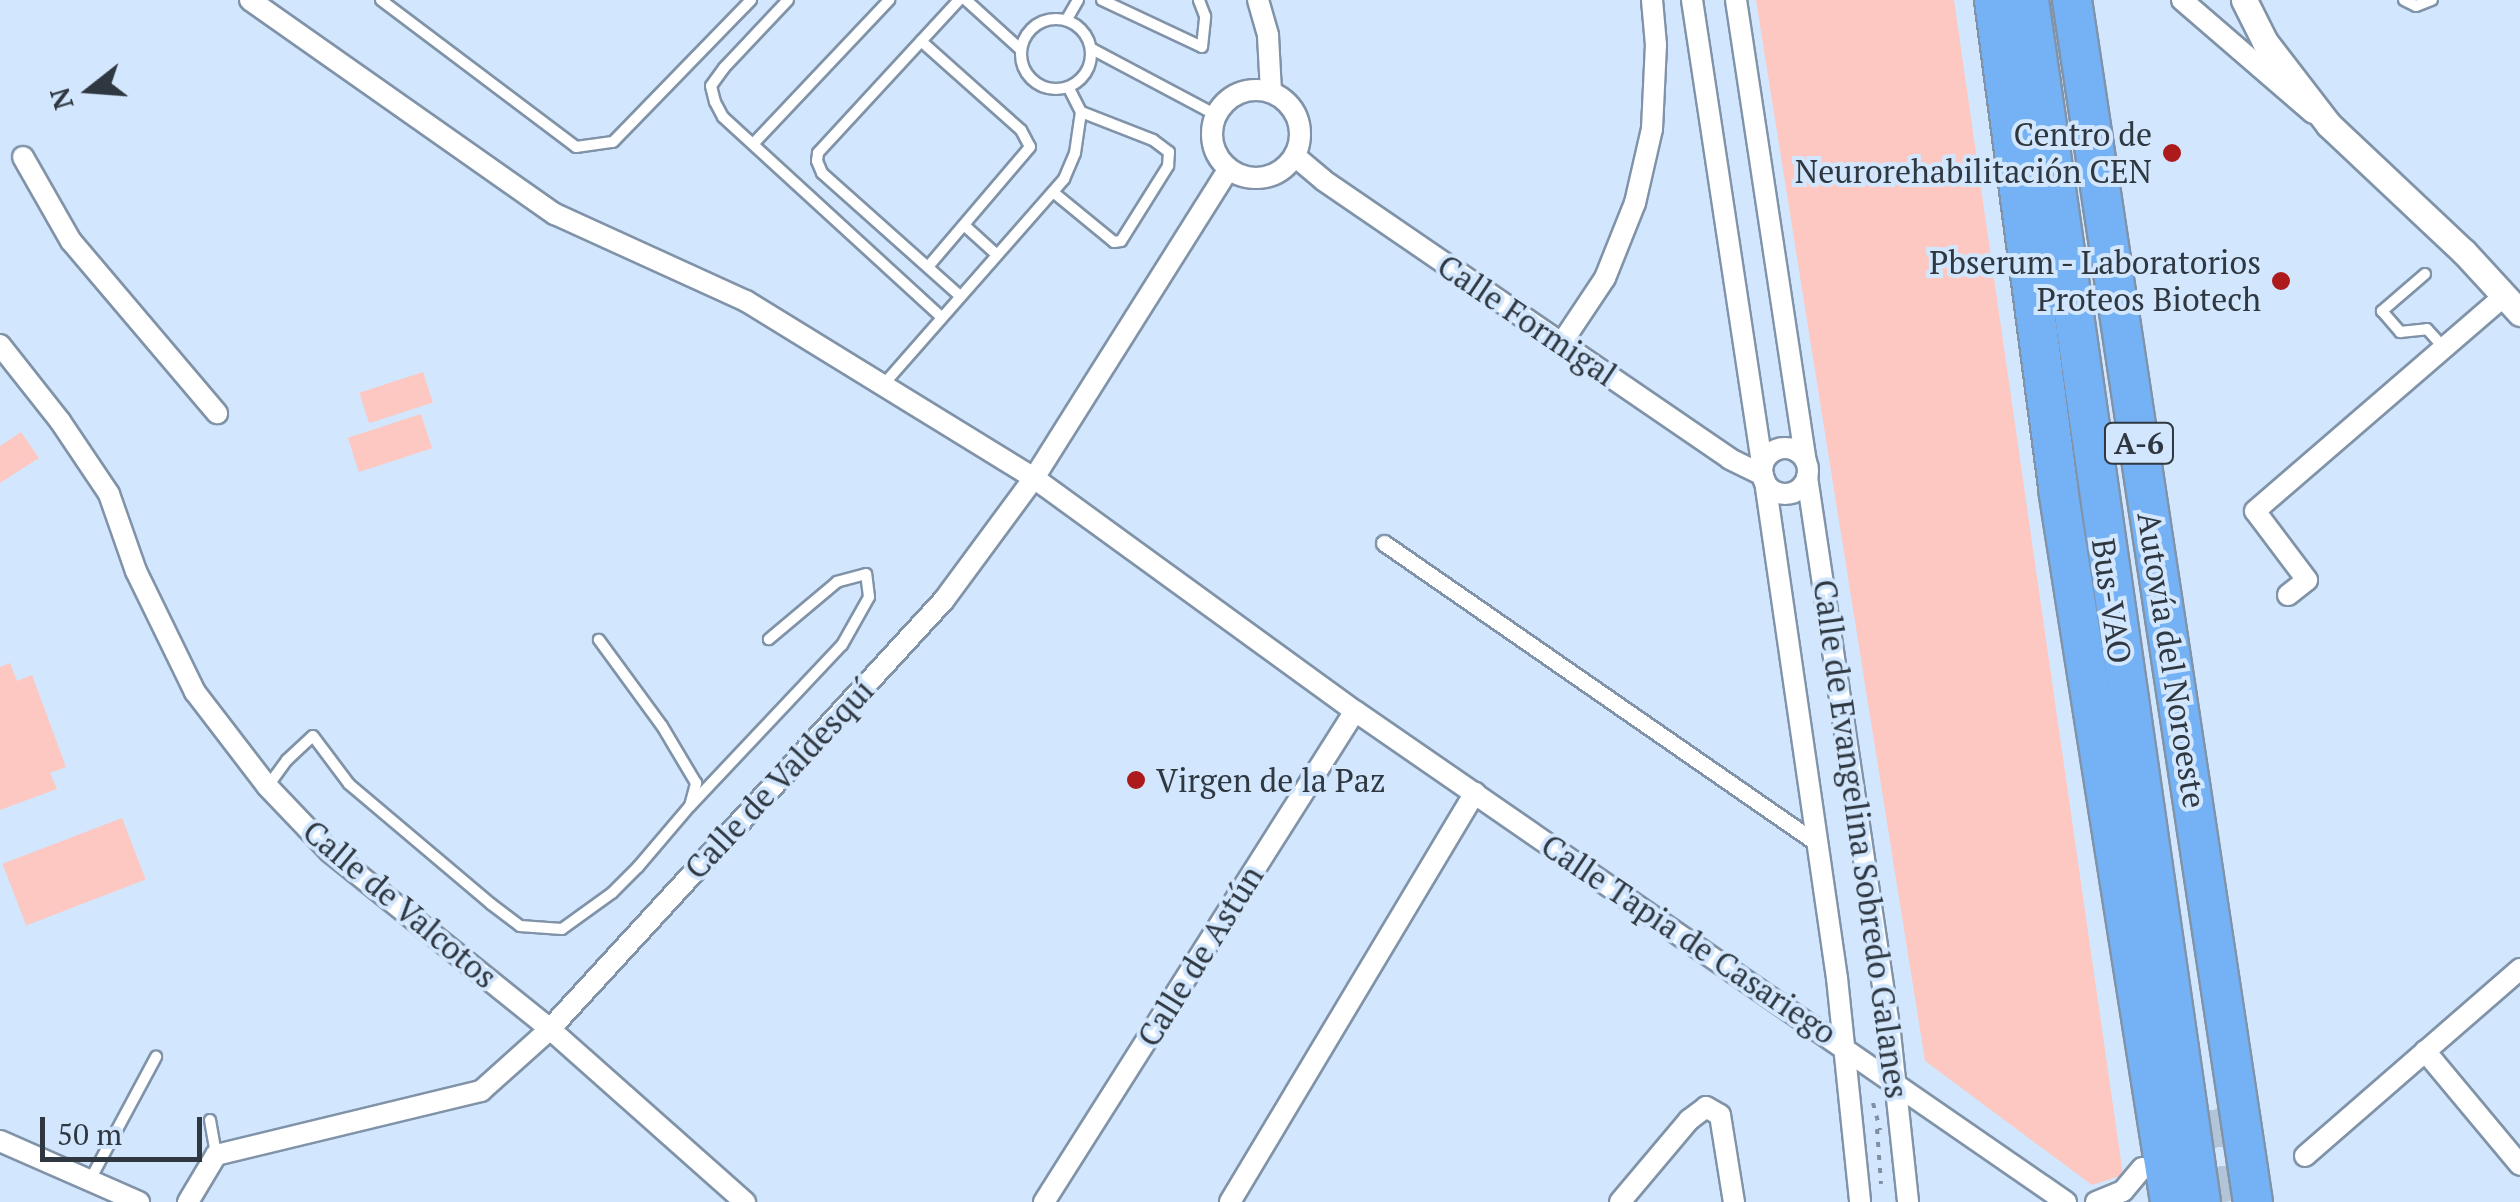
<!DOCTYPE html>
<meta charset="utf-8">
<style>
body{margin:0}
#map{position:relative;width:2520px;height:1202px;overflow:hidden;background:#d2e7fe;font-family:"PT Serif",serif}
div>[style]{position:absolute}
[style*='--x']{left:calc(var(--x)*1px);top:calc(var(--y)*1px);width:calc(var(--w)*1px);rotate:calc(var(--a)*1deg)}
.green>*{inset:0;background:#fcc8c1;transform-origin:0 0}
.motorway-tunnel>*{height:38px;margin-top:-19px;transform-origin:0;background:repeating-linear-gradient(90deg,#b1c4d8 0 38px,transparent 0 57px)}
.path>*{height:4px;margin-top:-2px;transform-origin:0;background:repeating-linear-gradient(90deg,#8190a0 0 5px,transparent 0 13px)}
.roads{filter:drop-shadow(2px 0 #8093a8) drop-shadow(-2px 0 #8093a8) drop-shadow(0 2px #8093a8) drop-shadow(0 -2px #8093a8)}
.service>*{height:10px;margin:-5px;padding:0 5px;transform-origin:5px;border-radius:5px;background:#fff}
.service>.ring{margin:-5px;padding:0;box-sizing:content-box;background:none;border:10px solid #fff;border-radius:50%}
.pedestrian>*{height:15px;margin:-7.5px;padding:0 7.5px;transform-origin:7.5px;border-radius:7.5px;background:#fff}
.minor>*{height:20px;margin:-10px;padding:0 10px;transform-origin:10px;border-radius:10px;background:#fff}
.minor>.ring{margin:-10px;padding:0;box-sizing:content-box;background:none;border:20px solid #fff;border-radius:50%}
.tertiary>*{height:25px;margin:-12.5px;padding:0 12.5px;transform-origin:12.5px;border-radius:12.5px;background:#fff}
.motorway>*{height:38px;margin:-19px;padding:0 19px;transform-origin:19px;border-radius:19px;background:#74b2f5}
.dots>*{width:28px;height:28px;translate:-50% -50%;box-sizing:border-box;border:5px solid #d2e7fe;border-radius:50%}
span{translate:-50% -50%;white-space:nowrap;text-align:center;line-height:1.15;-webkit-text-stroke:8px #d2e7fe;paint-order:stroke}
.shield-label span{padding:2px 8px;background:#d2e7fe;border:2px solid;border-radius:8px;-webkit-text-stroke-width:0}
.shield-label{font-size:30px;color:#2f3740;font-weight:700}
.poi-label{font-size:32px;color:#2f3740}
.right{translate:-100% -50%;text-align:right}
.left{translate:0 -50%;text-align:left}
.street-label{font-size:32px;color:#2f3740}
.north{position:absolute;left:40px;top:40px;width:100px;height:100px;-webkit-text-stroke:8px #d2e7fe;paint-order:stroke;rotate:253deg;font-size:28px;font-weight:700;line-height:40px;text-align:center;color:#2f3740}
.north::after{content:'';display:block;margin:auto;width:35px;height:45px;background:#2f3740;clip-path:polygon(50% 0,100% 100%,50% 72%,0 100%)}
.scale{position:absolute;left:40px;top:1117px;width:162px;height:45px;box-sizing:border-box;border:5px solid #2f3740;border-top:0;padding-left:12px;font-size:30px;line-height:35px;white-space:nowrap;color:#2f3740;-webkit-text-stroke:8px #d2e7fe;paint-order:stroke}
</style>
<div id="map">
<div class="green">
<div style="clip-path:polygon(1756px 0,1954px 0,2123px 1175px,2092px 1185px,1925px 1061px)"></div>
<div style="left:423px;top:372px;width:32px;height:67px;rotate:72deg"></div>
<div style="left:421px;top:414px;width:36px;height:77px;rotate:72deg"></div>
<div style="clip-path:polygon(21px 432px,39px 458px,0 483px,0 446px)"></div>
<div style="clip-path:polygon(10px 663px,17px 681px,32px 675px,66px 767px,50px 773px,57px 789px,0 810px,0 667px)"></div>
<div style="left:122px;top:818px;width:66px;height:128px;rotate:69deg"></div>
</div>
<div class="motorway-tunnel">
<div style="--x:2211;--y:1110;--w:93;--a:81.3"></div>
</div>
<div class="path">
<div style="--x:1873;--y:1103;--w:28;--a:75"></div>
<div style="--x:1877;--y:1129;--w:55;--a:85.8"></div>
</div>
<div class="roads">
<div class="service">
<div style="--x:381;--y:0;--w:244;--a:37"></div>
<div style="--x:576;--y:147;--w:37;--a:-8"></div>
<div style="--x:613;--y:142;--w:198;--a:-45.8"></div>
<div style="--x:788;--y:0;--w:93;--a:133.3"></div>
<div style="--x:724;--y:68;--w:22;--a:126"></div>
<div style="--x:711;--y:86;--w:16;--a:76"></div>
<div style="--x:715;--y:102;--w:17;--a:62"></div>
<div style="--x:723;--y:117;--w:294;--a:42.5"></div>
<div style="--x:959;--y:0;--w:208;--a:132.7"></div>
<div style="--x:818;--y:153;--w:8;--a:97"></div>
<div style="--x:817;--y:161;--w:13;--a:67"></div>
<div style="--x:822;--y:173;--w:183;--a:41.7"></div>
<div style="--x:966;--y:0;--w:73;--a:42.2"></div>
<div style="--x:1102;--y:0;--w:110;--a:25.2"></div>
<div style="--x:1202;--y:47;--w:31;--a:-84"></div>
<div style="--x:1205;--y:16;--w:17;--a:-111"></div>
<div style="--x:2404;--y:0;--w:13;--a:27"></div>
<div style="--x:2416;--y:6;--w:17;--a:-21"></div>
<div class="ring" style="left:1021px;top:19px;width:60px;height:60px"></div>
<div style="--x:1067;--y:19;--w:22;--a:-60"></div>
<div style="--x:921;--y:41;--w:134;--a:41.7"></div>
<div style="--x:1021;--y:130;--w:19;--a:62"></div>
<div style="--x:1030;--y:147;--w:157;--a:130.4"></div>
<div style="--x:1092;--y:49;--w:138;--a:28"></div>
<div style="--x:754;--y:143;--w:197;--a:-46.6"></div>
<div style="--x:1053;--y:192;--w:79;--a:39.3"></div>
<div style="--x:1114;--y:242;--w:7;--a:-8"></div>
<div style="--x:1121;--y:241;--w:89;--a:-57.9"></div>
<div style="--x:1168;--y:166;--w:14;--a:-86"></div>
<div style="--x:1169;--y:152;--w:20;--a:-143"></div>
<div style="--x:1153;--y:140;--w:77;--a:-158.7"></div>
<div style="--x:964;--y:225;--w:43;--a:42.2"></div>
<div style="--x:2425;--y:274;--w:57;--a:139.3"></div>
<div style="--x:2382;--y:311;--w:28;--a:49"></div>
<div style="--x:2400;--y:332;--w:27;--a:-6"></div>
<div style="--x:2427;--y:329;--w:27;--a:48"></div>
<div style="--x:884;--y:384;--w:273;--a:-48.7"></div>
<div style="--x:1064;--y:179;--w:28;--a:-67"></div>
<div style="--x:1075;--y:153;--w:41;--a:-81.7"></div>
<div style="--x:1081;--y:112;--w:28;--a:-117"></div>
<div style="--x:268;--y:786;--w:32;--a:-54"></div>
<div style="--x:287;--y:760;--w:35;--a:-43"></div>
<div style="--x:313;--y:736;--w:60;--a:53.1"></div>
<div style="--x:349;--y:784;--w:186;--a:40.2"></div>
<div style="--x:491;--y:904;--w:36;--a:37"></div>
<div style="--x:520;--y:926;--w:42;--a:4.1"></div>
<div style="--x:562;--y:929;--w:62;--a:-35.8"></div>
<div style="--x:612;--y:893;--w:37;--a:-45"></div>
<div style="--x:638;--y:867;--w:80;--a:-49.6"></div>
<div style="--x:690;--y:806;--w:24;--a:-75"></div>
<div style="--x:696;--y:783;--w:66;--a:-120.8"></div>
<div style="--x:662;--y:726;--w:107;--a:-126.2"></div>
<div style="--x:691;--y:805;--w:220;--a:-46.7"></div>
<div style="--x:842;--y:645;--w:55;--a:-60.6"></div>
<div style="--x:869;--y:597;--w:23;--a:-97"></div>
<div style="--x:866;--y:574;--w:30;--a:165"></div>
<div style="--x:837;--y:582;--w:89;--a:140"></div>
<div style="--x:210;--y:1120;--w:35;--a:80"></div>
<div style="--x:90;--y:1180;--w:140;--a:-61.8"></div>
</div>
<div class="pedestrian">
<div style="--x:1384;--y:543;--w:528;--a:34.74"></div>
</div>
<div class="minor">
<div style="--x:250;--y:0;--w:373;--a:35.1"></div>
<div style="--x:555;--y:214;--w:210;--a:24.5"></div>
<div style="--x:746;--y:301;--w:338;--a:31.6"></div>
<div style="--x:1034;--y:478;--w:397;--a:36"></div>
<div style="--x:1355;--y:711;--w:864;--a:34.63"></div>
<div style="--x:1258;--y:0;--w:37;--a:74"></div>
<div style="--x:1268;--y:36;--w:56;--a:86.9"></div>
<div style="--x:1692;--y:0;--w:472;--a:81.4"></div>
<div style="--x:1736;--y:0;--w:466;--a:81.4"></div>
<div style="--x:2182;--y:0;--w:173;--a:40.8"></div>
<div class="ring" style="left:1212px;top:90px;width:68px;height:68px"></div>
<div style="--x:23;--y:157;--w:97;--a:60.3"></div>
<div style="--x:71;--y:241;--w:226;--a:49.7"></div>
<div style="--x:1296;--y:157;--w:35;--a:40"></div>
<div style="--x:1323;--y:180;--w:493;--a:34.4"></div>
<div style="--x:1730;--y:459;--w:37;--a:26"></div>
<div style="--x:1561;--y:344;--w:79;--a:-56.3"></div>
<div style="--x:1605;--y:278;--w:81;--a:-68.2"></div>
<div style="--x:1635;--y:203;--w:76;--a:-77.1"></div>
<div style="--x:1652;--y:129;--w:84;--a:-87.3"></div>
<div style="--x:1656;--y:45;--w:45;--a:-95.1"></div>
<div style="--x:0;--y:345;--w:97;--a:51.7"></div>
<div style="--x:60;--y:421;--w:88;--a:56.1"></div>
<div style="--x:109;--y:494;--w:82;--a:70.7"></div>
<div style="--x:136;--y:571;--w:135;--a:64"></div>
<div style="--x:195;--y:692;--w:118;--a:52.5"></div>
<div style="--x:267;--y:786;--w:91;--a:46.3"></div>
<div style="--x:330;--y:852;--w:282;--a:38.8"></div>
<div style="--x:550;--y:1029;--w:261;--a:41.6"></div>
<div class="ring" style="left:1762px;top:448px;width:26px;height:26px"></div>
<div style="--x:1807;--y:477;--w:562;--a:81.51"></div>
<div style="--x:1890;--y:1033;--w:170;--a:83.9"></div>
<div style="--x:1765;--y:481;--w:502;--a:81.76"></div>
<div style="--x:1837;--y:978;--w:225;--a:84.1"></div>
<div style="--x:2288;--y:595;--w:24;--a:-38"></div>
<div style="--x:2307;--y:580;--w:86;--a:-127"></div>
<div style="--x:2255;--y:511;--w:329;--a:-40.8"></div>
<div style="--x:2425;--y:1051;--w:148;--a:50.2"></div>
<div style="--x:0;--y:1141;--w:152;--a:23.7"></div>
<div style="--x:2305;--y:1156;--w:285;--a:-41"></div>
<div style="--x:188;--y:1202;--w:55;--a:-59.2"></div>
<div style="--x:216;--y:1155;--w:273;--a:-13.6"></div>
<div style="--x:481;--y:1091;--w:93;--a:-41.9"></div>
<div style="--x:550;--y:1029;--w:582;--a:-47.44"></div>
<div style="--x:944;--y:600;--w:152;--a:-53.6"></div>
<div style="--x:1034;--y:478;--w:364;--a:-57.8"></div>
<div style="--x:1044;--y:1202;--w:581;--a:-57.65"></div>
<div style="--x:1230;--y:1202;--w:477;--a:-59.1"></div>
<div style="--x:1620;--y:1202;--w:107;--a:-49.9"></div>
<div style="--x:1689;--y:1120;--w:21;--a:-37"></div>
<div style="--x:1706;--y:1107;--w:16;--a:30"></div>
<div style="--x:1720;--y:1115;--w:88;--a:80.9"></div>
<div style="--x:2096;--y:1202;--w:29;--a:-22"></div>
<div style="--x:2123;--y:1191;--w:30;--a:-50"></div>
</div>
<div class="tertiary">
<div style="--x:2244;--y:0;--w:47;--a:63.4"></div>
<div style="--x:2265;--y:42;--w:105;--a:52.4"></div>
<div style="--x:2329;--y:125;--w:185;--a:43.3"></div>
<div style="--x:2464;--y:252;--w:83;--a:47.4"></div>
</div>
<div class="motorway">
<div style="--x:1994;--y:0;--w:493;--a:82.5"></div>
<div style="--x:2058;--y:489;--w:722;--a:81.07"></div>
<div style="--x:2029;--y:0;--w:1214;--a:81.86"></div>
<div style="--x:2072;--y:0;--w:1216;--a:81.44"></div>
</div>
</div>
<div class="dots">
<div style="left:2172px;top:153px;background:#ac1a1b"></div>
<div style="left:2281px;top:281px;background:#ac1a1b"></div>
<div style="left:1136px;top:780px;background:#ac1a1b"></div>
</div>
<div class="shield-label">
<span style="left:2139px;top:443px">A-6</span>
</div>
<div class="poi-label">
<span class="right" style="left:2152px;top:153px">Centro de<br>Neurorehabilitación CEN</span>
<span class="right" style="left:2261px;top:281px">Pbserum - Laboratorios<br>Proteos Biotech</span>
<span class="left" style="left:1156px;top:780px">Virgen de la Paz</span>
</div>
<div class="street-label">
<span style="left:1527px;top:320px;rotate:34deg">Calle Formigal</span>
<span style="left:2112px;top:601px;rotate:82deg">Bus-VAO</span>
<span style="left:2172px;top:660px;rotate:81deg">Autovía del Noroeste</span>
<span style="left:779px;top:779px;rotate:-47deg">Calle de Valdesquí</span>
<span style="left:1861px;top:839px;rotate:82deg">Calle de Evangelina Sobredo Galanes</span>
<span style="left:400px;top:904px;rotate:40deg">Calle de Valcotos</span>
<span style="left:1689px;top:939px;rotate:34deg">Calle Tapia de Casariego</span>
<span style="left:1200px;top:956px;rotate:-58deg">Calle de Astún</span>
</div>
<div class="north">N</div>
<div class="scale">50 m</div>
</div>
